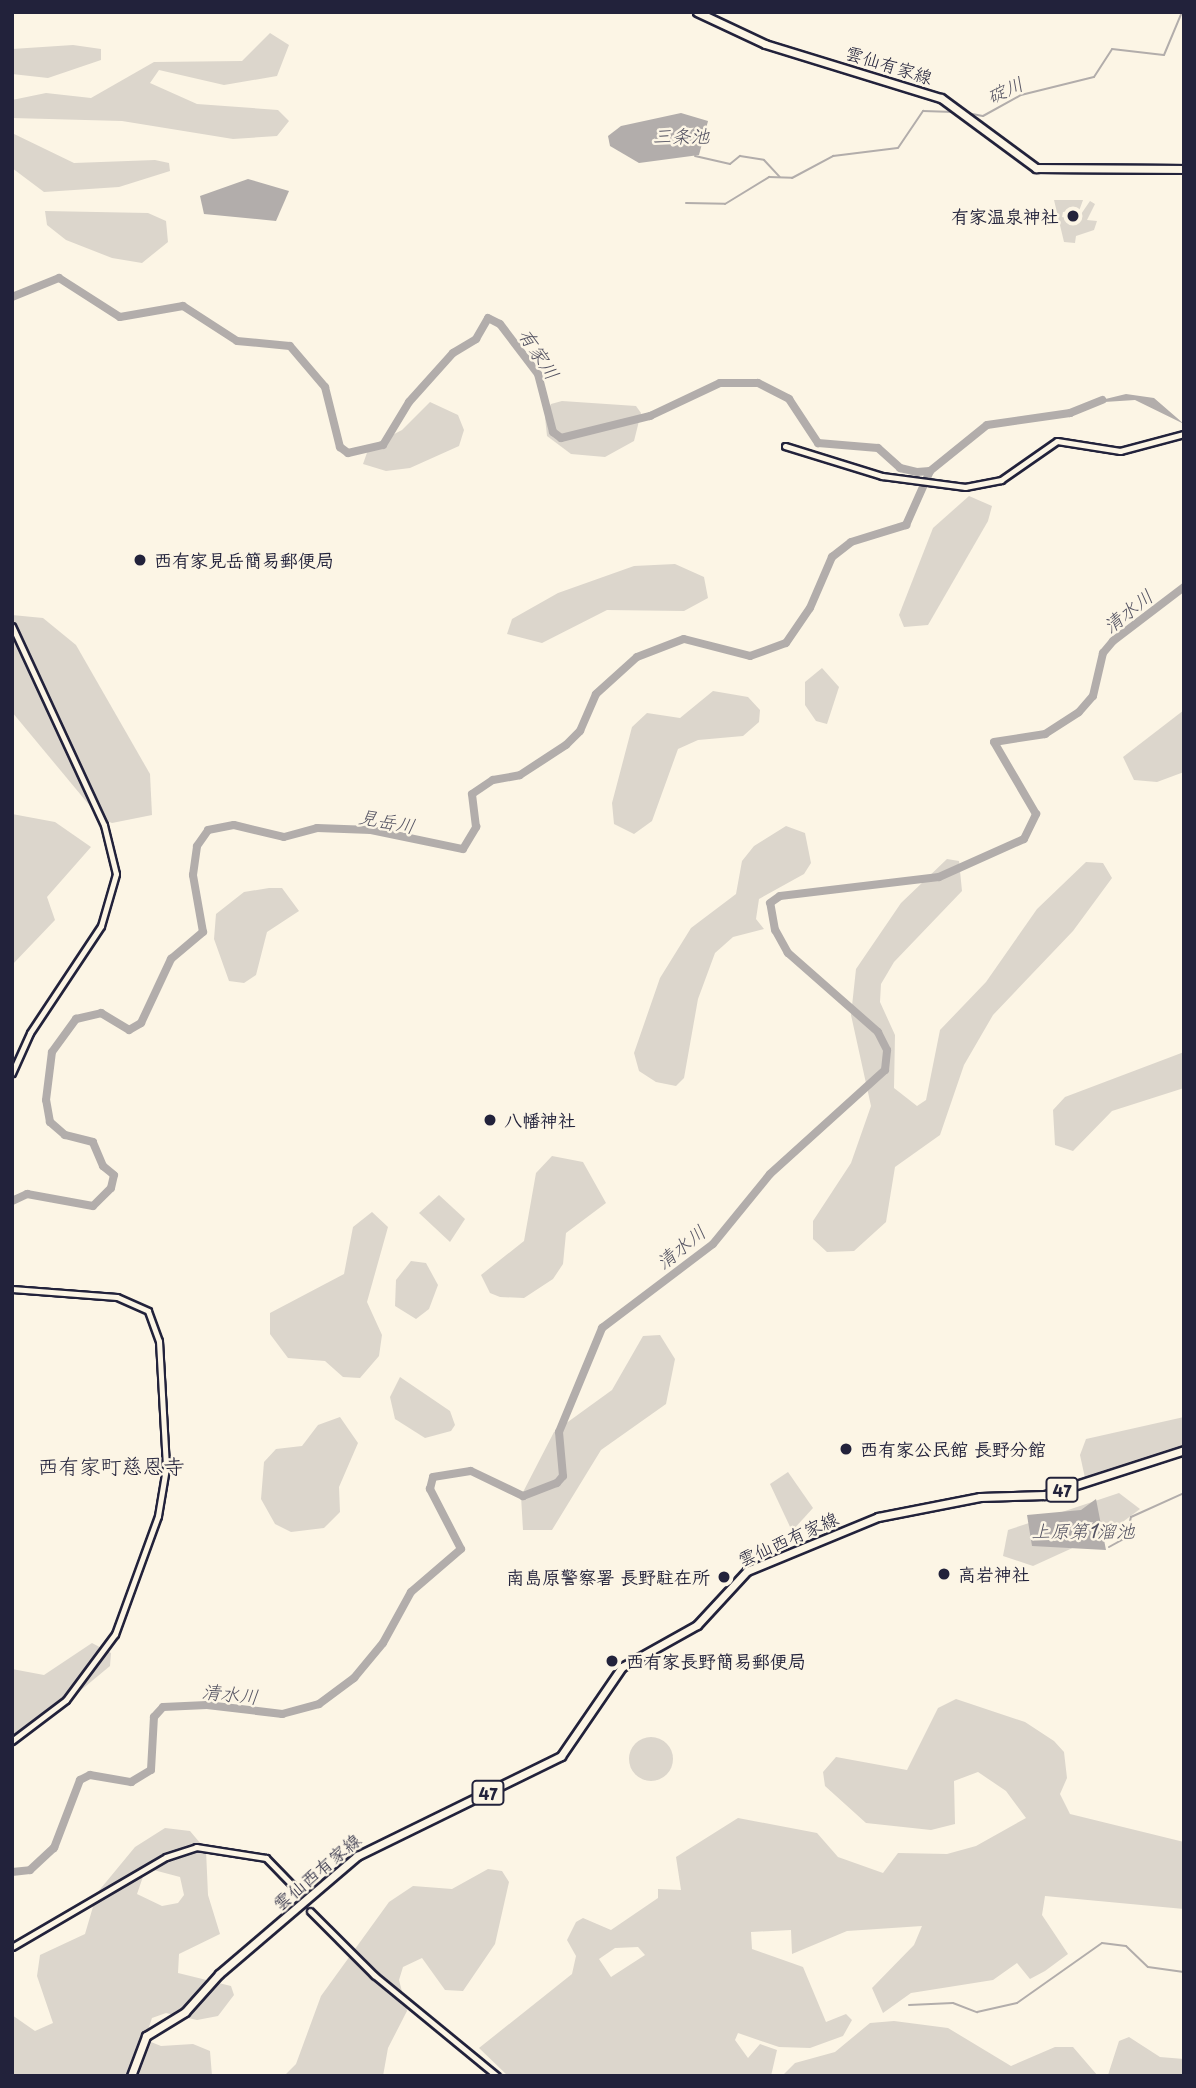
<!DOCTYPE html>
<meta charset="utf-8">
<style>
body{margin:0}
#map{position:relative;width:1196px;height:2088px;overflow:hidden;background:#fcf5e5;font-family:"Playpen Sans","Klee One",sans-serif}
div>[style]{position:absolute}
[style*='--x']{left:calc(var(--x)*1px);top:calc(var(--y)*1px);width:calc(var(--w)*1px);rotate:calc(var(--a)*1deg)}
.green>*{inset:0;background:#dcd6cc}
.round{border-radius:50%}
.water>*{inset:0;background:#b2adab}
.stream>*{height:2px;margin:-1px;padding:0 1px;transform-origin:1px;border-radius:1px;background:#b2adab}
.river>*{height:8px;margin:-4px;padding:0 4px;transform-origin:4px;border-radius:4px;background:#b2adab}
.minor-tunnel>*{height:5px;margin-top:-2.5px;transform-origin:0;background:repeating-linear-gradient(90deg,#d0cbc3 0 5px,transparent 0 7.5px)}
.roads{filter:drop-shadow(2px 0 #22223b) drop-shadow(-2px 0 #22223b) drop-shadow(0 2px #22223b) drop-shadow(0 -2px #22223b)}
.minor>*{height:5px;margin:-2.5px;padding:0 2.5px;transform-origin:2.5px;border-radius:2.5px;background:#fcf5e5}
.major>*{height:7px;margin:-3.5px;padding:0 3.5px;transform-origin:3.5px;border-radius:3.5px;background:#fcf5e5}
.dots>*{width:19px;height:19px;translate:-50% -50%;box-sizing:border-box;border:4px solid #fcf5e5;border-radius:50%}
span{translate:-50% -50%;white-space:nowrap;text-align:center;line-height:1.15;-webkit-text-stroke:5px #fcf5e5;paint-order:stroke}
.shield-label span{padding:2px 5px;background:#fcf5e5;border:2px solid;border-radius:5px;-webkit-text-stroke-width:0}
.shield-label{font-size:16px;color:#22223b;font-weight:700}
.street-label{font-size:18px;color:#22223b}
.poi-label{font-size:18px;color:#22223b;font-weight:700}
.right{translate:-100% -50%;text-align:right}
.left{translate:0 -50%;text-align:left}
.water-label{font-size:19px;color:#545362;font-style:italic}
.quarter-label{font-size:21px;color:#22223b}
.frame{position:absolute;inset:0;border:14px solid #22223b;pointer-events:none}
</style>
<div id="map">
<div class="green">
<div style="clip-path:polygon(270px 33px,289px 45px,277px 76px,224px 85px,159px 70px,150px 83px,197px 104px,278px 110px,289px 121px,277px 136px,233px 139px,122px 121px,12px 118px,12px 100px,46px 93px,91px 98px,154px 62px,242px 61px)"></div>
<div style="clip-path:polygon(73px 45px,101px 49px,101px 60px,48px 78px,12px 74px,12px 49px)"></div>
<div style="clip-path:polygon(12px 133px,74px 163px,155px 160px,169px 163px,170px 171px,119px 187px,44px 192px,12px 168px)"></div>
<div style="clip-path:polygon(1054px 200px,1083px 200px,1079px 211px,1063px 212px,1062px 217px,1077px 220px,1090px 201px,1095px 204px,1087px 220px,1097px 221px,1094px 230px,1076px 236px,1075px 243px,1064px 242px)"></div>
<div style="clip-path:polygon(45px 211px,148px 213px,166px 221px,168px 242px,142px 263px,112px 258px,66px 240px,47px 225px)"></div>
<div style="clip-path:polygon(562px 401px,636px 406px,641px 413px,634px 441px,605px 457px,571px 454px,547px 436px,545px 417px,551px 404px)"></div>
<div style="clip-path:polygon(430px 402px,458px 415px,464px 430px,459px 446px,410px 468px,386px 471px,363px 464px,369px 447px,402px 430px)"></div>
<div style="clip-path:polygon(969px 496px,992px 506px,988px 521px,928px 625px,904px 627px,899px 615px,933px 528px)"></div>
<div style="clip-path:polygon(675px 564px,704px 577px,708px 598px,684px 611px,607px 610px,542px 643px,507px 634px,512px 619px,558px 593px,634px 566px)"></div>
<div style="clip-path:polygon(12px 615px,43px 618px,76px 645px,150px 774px,152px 815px,112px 823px,100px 818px,12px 712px)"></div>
<div style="clip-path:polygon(822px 668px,839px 687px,827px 724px,816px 721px,805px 705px,805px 682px)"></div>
<div style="clip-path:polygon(713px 691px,748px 697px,760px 710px,759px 722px,743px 736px,698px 740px,678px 749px,652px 821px,634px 834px,614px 824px,612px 803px,632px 727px,647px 713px,680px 718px)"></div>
<div style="clip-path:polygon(1184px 710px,1184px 772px,1157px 782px,1134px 780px,1123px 757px)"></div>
<div style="clip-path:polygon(12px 814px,55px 822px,91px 847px,47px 897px,55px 920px,12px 965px)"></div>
<div style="clip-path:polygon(786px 826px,805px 833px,811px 863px,804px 874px,759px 899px,756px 919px,764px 929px,733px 937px,715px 953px,698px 999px,684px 1078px,676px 1086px,656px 1082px,639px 1071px,634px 1053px,660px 978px,691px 928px,736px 894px,742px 861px,754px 846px)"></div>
<div style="clip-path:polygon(947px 859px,959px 861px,962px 891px,894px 962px,881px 984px,880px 1002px,895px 1035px,894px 1088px,917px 1106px,926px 1100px,940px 1030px,986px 982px,1037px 909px,1086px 862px,1103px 863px,1112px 878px,1073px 931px,993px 1015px,964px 1065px,940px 1135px,895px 1167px,886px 1222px,854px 1251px,827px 1252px,813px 1239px,813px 1221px,851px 1163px,871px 1106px,851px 1015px,856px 969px,901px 903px)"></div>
<div style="clip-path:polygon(269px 888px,282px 888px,299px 911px,267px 932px,256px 975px,244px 983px,229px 981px,214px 939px,216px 914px,244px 892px)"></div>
<div style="clip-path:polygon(1184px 1052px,1184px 1088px,1112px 1111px,1073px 1151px,1055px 1145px,1053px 1110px,1065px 1097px)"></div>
<div style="clip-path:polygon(552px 1156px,583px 1162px,606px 1203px,566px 1233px,563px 1264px,553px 1279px,524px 1298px,500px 1297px,490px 1293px,481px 1275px,524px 1241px,536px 1173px)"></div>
<div style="clip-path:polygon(439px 1195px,465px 1219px,450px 1242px,419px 1213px)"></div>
<div style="clip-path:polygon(372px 1212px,388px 1227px,367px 1302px,382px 1335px,379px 1356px,360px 1378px,343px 1377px,325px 1361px,288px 1358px,270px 1334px,270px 1313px,344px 1274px,353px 1227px)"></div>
<div style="clip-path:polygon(411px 1261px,426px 1263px,438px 1285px,429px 1309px,416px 1319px,395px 1306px,396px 1280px)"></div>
<div style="clip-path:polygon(660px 1335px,675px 1359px,666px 1404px,601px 1450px,552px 1530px,523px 1530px,521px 1496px,554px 1432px,612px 1390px,643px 1336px)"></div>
<div style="clip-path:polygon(400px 1377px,450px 1411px,455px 1425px,451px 1431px,425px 1438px,395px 1419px,390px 1397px)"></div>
<div style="clip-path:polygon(340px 1417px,358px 1443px,339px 1487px,340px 1512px,324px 1528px,291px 1532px,275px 1524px,261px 1499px,264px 1462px,276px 1449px,302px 1446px,318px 1425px)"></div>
<div style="clip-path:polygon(1184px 1417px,1184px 1455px,1114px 1478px,1085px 1478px,1080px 1455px,1086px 1439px)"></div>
<div style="clip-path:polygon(788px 1472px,813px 1508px,792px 1531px,770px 1484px)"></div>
<div style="clip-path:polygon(1119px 1493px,1140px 1509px,1112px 1530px,1033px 1566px,1003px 1556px,1008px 1530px)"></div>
<div style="clip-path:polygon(92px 1643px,111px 1653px,110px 1666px,28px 1734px,12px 1739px,12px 1669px,44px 1675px)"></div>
<div style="clip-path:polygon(evenodd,956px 1699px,1025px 1722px,1054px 1741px,1064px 1752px,1067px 1778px,1060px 1794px,1070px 1814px,1184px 1842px,1184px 1909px,1045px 1896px,1042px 1915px,1068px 1954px,1045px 1971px,1030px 1979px,1017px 1963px,993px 1980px,911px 1993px,883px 2013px,872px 1988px,914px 1945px,922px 1926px,847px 1931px,792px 1954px,791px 1930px,751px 1932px,752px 1949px,803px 1967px,826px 2022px,846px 2014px,852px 2020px,843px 2036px,810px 2048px,779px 2047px,738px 2033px,735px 2040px,748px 2058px,760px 2044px,777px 2050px,771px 2076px,508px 2076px,479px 2048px,572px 1974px,576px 1956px,567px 1940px,576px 1922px,583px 1918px,611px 1930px,658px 1898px,658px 1889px,681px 1890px,676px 1857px,738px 1818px,817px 1833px,838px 1857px,883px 1873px,898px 1853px,947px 1854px,976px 1846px,1026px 1818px,1006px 1791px,978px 1772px,954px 1781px,955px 1824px,931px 1830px,866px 1823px,825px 1786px,823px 1772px,836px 1757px,907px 1770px,938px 1708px,956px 1699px,615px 1948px,638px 1947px,645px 1955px,611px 1977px,599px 1959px,615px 1948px)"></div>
<div class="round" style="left:629px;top:1737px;width:44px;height:44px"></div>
<div style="clip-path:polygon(evenodd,165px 1828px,190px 1831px,206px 1850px,208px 1895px,220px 1934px,179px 1954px,178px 1973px,231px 1986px,234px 1995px,218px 2016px,197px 2020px,166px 2013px,152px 2018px,148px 2030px,151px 2042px,161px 2046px,193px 2044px,210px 2051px,212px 2076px,12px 2076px,12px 2015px,35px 2031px,53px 2023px,37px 1976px,40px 1955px,85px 1934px,97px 1893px,135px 1847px,165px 1828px,146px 1868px,180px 1877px,184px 1895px,178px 1903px,162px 1906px,137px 1894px,146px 1868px)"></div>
<div style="clip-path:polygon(488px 1869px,502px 1871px,509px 1882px,495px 1944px,463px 1991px,445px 1990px,422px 1958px,403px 1967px,399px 1980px,407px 2011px,388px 2048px,383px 2076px,284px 2076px,296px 2064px,321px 1996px,389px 1902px,413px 1886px,452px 1889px)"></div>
<div style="clip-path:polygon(894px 2021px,948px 2028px,1011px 2066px,1055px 2047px,1073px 2047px,1098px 2076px,1108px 2075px,1119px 2041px,1129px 2037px,1160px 2057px,1184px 2059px,1184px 2076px,782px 2076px,795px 2063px,835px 2052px,870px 2023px)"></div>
</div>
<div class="water">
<div style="clip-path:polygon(681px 113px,708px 121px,699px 155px,639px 163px,610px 146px,608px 136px,621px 126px)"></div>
<div style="clip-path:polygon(248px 179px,289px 191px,276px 221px,204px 214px,200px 196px)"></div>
<div style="clip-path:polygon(1126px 394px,1154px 398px,1184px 424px,1135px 400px,1089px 403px)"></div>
<div style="clip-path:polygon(1096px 1499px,1106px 1550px,1032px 1546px,1027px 1515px,1081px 1510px)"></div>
</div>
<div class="stream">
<div style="--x:967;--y:113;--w:16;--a:11"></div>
<div style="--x:983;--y:116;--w:43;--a:-28.9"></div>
<div style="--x:1021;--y:95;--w:75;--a:-13.9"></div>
<div style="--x:1094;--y:77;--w:33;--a:-57"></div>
<div style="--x:1112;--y:49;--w:52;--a:6.6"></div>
<div style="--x:1164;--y:55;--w:47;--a:-67.3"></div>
<div style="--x:695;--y:156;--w:36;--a:13"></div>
<div style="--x:730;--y:164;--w:13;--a:-39"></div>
<div style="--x:740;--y:156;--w:24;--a:9"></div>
<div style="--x:764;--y:160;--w:23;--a:47"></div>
<div style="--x:686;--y:203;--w:39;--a:1"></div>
<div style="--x:725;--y:204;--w:52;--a:-31.5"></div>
<div style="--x:769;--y:177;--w:23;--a:2"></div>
<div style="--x:792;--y:178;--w:47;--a:-28.2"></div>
<div style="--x:833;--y:156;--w:65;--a:-7"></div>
<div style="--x:898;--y:148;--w:45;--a:-56"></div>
<div style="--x:923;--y:111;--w:31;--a:2"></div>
<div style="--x:1109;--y:1547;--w:21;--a:-29"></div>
<div style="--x:1127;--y:1537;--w:20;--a:-79"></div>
<div style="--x:1131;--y:1517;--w:58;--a:-24.4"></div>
<div style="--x:909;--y:2005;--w:44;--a:-2.6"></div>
<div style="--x:953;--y:2003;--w:26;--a:21"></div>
<div style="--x:977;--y:2012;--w:41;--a:-12.7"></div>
<div style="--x:1017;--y:2003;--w:104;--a:-35.2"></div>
<div style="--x:1102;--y:1943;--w:24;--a:7"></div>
<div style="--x:1126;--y:1946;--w:30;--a:44"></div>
<div style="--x:1148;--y:1967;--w:36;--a:8"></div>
</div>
<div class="river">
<div style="--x:12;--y:297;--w:51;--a:-22"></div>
<div style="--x:59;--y:278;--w:72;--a:32.6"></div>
<div style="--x:120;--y:317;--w:64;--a:-9.9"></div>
<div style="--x:183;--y:306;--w:64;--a:32.9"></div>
<div style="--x:237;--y:341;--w:53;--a:5.4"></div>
<div style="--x:290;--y:346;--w:54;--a:49.5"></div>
<div style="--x:325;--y:387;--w:62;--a:76"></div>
<div style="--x:340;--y:447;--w:10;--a:37"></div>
<div style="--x:348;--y:453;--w:36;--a:-13"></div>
<div style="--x:383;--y:445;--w:50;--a:-58.8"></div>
<div style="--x:409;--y:402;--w:66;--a:-48.1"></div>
<div style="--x:453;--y:353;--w:27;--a:-31"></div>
<div style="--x:476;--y:339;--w:24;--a:-60"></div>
<div style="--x:488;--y:318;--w:13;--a:27"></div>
<div style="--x:500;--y:324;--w:63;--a:52.8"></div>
<div style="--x:538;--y:374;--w:60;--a:75.5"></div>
<div style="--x:553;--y:432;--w:10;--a:37"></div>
<div style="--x:561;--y:438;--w:92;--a:-13.9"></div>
<div style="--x:650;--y:416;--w:77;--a:-25.2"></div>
<div style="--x:720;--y:383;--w:38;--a:0"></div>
<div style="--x:758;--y:383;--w:35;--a:27"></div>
<div style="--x:789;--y:399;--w:53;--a:56.6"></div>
<div style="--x:818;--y:443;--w:60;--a:4.8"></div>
<div style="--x:878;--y:448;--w:30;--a:42"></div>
<div style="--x:900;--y:468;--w:17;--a:13"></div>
<div style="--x:917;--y:472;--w:13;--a:-4"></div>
<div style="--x:930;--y:471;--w:73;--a:-38.9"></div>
<div style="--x:987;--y:425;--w:84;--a:-8.2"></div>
<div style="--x:1070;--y:413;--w:35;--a:-22"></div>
<div style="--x:12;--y:1201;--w:17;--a:-25"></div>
<div style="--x:27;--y:1194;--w:67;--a:10.3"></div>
<div style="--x:93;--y:1206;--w:25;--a:-45"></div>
<div style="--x:111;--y:1188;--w:13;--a:-77"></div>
<div style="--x:114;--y:1175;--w:14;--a:-141"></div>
<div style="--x:103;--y:1166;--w:26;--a:-113"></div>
<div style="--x:93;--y:1142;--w:29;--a:-166"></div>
<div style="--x:65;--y:1135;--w:20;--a:-139"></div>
<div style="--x:50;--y:1122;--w:22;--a:-100"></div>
<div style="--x:46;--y:1100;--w:48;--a:-82.9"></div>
<div style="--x:52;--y:1052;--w:41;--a:-54"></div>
<div style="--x:76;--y:1019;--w:26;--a:-13"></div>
<div style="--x:101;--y:1013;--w:33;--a:31"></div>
<div style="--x:129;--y:1030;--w:14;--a:-30"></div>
<div style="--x:141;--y:1023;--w:71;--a:-64.9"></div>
<div style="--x:171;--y:959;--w:42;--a:-40.2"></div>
<div style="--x:203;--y:932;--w:58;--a:-100"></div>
<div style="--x:193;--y:875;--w:29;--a:-82"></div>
<div style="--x:197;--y:846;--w:19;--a:-55"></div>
<div style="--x:208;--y:830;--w:26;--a:-11"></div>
<div style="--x:234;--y:825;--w:51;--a:13.5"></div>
<div style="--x:284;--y:837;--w:34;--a:-15"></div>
<div style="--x:317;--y:828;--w:54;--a:2.1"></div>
<div style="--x:371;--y:830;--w:94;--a:11.7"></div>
<div style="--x:463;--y:849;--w:26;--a:-59"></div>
<div style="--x:476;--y:827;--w:33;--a:-97"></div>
<div style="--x:472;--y:794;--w:25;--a:-34"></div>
<div style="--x:493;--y:780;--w:27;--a:-10"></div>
<div style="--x:520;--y:775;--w:55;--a:-33.1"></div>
<div style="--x:566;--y:745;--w:20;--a:-45"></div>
<div style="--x:580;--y:731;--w:40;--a:-66.6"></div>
<div style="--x:596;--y:694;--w:55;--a:-42.1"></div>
<div style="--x:637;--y:657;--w:50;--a:-21"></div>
<div style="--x:684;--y:639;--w:68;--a:14.4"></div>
<div style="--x:750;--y:656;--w:38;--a:-20"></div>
<div style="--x:786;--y:643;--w:42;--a:-55.6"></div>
<div style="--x:810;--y:608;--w:56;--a:-66.7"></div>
<div style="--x:832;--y:557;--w:24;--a:-38"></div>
<div style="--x:851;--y:542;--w:58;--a:-17.2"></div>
<div style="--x:906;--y:525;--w:59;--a:-66"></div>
<div style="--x:12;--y:1872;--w:18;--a:-6"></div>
<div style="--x:30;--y:1870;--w:33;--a:-43"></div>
<div style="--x:54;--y:1848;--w:73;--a:-69.1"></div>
<div style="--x:80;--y:1780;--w:11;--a:-27"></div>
<div style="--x:90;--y:1775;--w:42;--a:9.7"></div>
<div style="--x:131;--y:1782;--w:23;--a:-31"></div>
<div style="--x:151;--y:1770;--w:53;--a:-86.8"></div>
<div style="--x:154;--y:1717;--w:13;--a:-48"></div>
<div style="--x:163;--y:1707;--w:44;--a:-2.6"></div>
<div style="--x:207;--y:1705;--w:76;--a:6.8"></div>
<div style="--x:282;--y:1714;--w:38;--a:-15"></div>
<div style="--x:319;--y:1704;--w:44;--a:-36.6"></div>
<div style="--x:354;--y:1678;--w:45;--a:-50.4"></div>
<div style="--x:383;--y:1643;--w:58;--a:-61.2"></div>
<div style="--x:411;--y:1592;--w:66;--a:-40.7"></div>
<div style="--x:461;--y:1549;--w:68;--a:-117.3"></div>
<div style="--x:430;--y:1489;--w:12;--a:-76"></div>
<div style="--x:433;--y:1477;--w:38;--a:-9"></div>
<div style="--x:471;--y:1471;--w:58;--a:25.7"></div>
<div style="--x:523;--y:1496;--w:36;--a:-21"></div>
<div style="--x:557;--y:1483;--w:9;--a:-49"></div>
<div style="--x:563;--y:1476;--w:44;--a:-95.2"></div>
<div style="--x:559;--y:1432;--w:113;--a:-67.5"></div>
<div style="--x:602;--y:1328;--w:139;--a:-37.1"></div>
<div style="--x:713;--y:1244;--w:90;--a:-50.8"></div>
<div style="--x:770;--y:1174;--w:155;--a:-42.1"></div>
<div style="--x:885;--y:1070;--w:20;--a:-84"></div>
<div style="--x:887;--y:1050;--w:20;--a:-117"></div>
<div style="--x:878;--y:1032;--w:120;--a:-138.7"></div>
<div style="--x:788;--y:953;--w:26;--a:-119"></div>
<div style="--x:775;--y:930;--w:27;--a:-100"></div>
<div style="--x:770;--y:903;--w:12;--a:-35"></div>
<div style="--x:780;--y:896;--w:160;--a:-6.8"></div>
<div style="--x:939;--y:877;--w:93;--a:-24.1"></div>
<div style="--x:1024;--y:839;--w:28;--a:-64"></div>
<div style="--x:1036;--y:814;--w:83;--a:-120.3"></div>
<div style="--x:994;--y:742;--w:52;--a:-8.9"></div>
<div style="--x:1045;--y:734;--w:40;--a:-32.9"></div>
<div style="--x:1079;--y:712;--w:21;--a:-49"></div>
<div style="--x:1093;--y:696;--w:44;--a:-76.9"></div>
<div style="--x:1103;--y:653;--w:16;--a:-50"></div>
<div style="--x:1113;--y:641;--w:89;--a:-37.3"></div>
</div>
<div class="minor-tunnel">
<div style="--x:297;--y:1890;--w:25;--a:58"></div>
</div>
<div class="roads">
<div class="minor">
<div style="--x:785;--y:446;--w:102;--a:17.2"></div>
<div style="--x:882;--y:476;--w:84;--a:7.5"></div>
<div style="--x:965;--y:487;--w:37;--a:-11"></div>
<div style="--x:1001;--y:480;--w:68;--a:-34.9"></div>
<div style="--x:1057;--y:441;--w:64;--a:9"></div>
<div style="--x:1120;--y:451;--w:66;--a:-14.9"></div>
<div style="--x:12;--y:626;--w:219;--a:65.2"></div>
<div style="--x:104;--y:825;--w:50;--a:76.2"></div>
<div style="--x:116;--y:874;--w:54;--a:106.1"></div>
<div style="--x:101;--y:926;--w:128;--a:123.6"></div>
<div style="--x:30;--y:1033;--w:44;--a:114.2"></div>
<div style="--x:12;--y:1289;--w:105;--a:4.4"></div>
<div style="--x:117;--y:1297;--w:34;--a:24"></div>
<div style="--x:148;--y:1311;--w:32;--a:70"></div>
<div style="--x:159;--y:1341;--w:127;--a:86.8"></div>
<div style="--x:166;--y:1468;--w:49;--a:99.5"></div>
<div style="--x:158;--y:1516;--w:126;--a:110"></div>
<div style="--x:115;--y:1634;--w:82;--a:126.6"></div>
<div style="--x:66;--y:1700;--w:68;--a:142.8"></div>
<div style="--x:310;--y:1911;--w:91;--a:45"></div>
<div style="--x:374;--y:1975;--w:159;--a:39.4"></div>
<div style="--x:12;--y:1947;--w:178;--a:-30.3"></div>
<div style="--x:166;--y:1857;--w:32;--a:-18"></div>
<div style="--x:196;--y:1847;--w:71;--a:8.9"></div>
<div style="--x:266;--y:1858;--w:45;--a:45.9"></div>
</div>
<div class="major">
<div style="--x:697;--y:12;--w:75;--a:25.2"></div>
<div style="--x:765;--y:44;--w:184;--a:17.1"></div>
<div style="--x:941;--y:98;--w:118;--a:36.4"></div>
<div style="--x:1036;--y:168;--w:148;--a:0.4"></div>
<div style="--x:131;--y:2076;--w:43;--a:-69.4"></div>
<div style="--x:146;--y:2036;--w:46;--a:-31.6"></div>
<div style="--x:185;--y:2012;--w:51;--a:-48.2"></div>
<div style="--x:219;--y:1974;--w:182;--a:-40.5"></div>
<div style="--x:357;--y:1856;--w:227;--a:-26.1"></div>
<div style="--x:561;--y:1756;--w:108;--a:-55.6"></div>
<div style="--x:622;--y:1667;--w:86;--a:-29.2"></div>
<div style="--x:697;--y:1625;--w:74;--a:-47.2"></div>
<div style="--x:747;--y:1571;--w:142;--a:-22.4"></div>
<div style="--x:878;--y:1517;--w:104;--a:-11.1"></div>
<div style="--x:980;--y:1497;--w:65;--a:-1.8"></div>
<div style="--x:1045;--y:1495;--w:146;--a:-17.9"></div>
</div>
</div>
<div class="dots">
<div style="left:1073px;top:216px;background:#22223b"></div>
<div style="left:140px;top:560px;background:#22223b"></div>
<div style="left:490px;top:1120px;background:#22223b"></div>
<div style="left:846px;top:1449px;background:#22223b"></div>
<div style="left:944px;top:1574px;background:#22223b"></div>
<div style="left:724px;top:1577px;background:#22223b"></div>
<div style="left:612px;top:1661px;background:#22223b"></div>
</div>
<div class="shield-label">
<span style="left:1062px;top:1490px">47</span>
<span style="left:488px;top:1793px">47</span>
</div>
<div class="street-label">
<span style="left:889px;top:65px;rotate:17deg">雲仙有家線</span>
<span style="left:788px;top:1539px;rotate:-24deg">雲仙西有家線</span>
<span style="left:317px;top:1872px;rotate:-40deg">雲仙西有家線</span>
</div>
<div class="poi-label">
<span class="right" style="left:1059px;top:216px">有家温泉神社</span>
<span class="left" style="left:154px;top:560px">西有家見岳簡易郵便局</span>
<span class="left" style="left:504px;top:1120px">八幡神社</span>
<span class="left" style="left:860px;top:1449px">西有家公民館 長野分館</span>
<span class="left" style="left:958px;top:1574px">高岩神社</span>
<span class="right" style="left:710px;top:1577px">南島原警察署 長野駐在所</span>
<span class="left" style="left:626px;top:1661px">西有家長野簡易郵便局</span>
</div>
<div class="water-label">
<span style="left:1005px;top:90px;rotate:-24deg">碇川</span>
<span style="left:681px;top:136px">三条池</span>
<span style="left:539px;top:354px;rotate:57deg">有家川</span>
<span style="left:1128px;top:611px;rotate:-38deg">清水川</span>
<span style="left:387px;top:821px;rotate:11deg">見岳川</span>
<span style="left:681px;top:1247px;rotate:-39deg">清水川</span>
<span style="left:1083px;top:1531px">上原第1溜池</span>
<span style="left:230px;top:1694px;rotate:6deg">清水川</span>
</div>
<div class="quarter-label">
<span style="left:111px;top:1465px">西有家町慈恩寺</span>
</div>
<div class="frame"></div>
</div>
